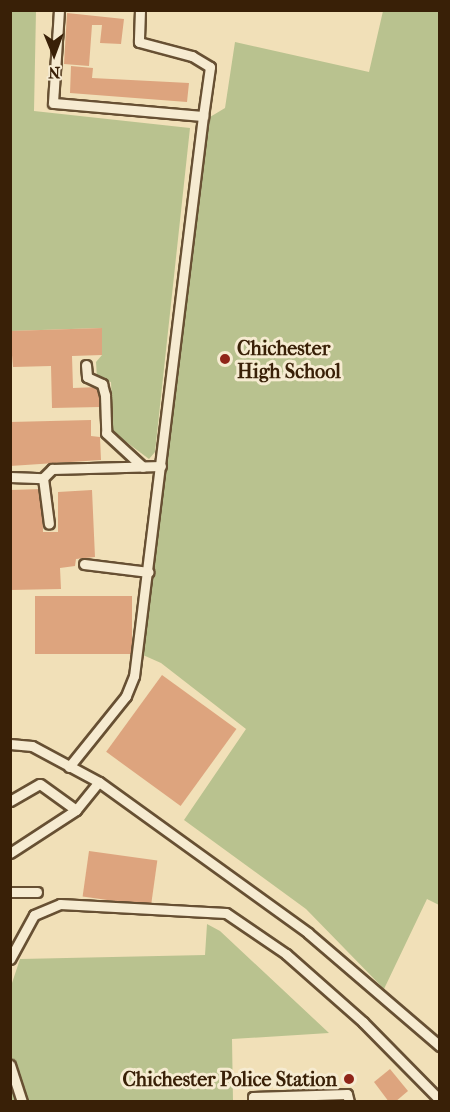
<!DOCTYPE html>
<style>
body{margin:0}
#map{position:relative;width:450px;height:1112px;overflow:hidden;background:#f1e0b8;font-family:"IM FELL French Canon",serif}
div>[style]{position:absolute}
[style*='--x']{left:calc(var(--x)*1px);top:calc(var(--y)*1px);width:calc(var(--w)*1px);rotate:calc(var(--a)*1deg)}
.green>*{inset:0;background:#b9c28f}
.building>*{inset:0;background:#dda47e;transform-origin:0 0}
.roads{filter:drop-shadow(2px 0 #675033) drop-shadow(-2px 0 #675033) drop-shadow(0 2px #675033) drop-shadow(0 -2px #675033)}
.lane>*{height:9px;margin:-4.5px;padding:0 4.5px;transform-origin:4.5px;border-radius:4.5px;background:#f6ebd1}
.dots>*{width:16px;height:16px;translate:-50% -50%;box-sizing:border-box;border:3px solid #f6ebd1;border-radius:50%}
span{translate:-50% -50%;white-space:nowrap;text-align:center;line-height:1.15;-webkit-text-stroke:6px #f6ebd1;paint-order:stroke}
.poi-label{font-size:20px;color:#392007;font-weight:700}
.left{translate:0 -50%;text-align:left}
.right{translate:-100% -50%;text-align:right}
.frame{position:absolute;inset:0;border:12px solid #392007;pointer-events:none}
.north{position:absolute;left:24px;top:24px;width:60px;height:60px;-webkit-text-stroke:4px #f6ebd1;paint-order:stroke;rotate:179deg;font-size:16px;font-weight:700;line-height:24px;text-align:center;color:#392007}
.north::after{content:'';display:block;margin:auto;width:21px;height:27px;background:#392007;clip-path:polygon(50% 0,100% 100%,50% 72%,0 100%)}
</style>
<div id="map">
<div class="green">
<div style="clip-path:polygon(10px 11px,36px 11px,34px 111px,190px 128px,155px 452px,149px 459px,113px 432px,111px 382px,97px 379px,96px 362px,102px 355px,101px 328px,11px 331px)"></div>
<div style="clip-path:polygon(383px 11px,439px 11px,439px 905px,427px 899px,384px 989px,306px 909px,184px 820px,246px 729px,161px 663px,143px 655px,210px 117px,225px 108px,235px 42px,369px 72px)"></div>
<div style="clip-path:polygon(207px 924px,220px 931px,329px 1033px,232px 1039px,233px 1101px,11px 1101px,12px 983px,20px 959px,205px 955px)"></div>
</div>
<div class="building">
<div style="clip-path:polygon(67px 13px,124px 19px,121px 44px,100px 43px,102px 25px,92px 25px,89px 66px,64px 64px)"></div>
<div style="clip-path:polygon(71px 66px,93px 68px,92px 78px,189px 83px,187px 102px,70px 93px)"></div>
<div style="clip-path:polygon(102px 328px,102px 355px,72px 356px,73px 388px,99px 387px,100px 407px,52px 408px,51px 366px,13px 367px,10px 331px)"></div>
<div style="clip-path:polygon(91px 420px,91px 436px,100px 437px,101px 460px,10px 466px,10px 422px)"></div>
<div style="clip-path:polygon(42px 489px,43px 532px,58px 532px,58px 492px,92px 490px,95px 557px,76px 559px,75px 566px,60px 568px,61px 589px,10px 590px,10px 490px)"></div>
<div style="left:132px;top:596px;width:58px;height:97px;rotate:90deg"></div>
<div style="left:162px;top:675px;width:92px;height:95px;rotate:36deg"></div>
<div style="left:89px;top:851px;width:69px;height:46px;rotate:8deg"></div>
<div style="clip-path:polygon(390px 1069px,408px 1091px,395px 1102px,389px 1102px,374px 1082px)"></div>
</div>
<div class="roads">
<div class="lane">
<div style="--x:59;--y:10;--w:93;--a:93.7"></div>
<div style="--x:53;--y:103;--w:151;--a:5"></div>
<div style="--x:203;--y:116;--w:564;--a:97.02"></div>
<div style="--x:134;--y:676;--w:22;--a:112"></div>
<div style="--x:126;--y:696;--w:91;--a:128.8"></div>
<div style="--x:140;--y:10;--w:32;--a:92"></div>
<div style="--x:139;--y:42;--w:55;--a:14.8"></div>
<div style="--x:192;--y:56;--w:21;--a:31"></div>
<div style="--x:210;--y:67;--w:49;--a:98.1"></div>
<div style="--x:86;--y:365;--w:12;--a:85"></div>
<div style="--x:87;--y:377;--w:17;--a:25"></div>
<div style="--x:102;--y:384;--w:11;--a:75"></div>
<div style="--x:105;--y:395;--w:38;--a:88"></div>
<div style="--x:106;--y:433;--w:50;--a:42.6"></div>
<div style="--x:10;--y:477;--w:33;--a:2"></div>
<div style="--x:43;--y:478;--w:13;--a:-45"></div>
<div style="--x:52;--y:469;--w:109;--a:-1.6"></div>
<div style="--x:43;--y:478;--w:46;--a:82.6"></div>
<div style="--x:84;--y:564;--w:65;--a:7"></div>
<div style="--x:10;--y:744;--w:22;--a:5"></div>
<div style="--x:32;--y:746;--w:76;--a:28.2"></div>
<div style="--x:99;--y:782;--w:258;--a:35.8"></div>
<div style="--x:308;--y:933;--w:174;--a:40.6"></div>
<div style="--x:10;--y:801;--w:34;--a:-30"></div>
<div style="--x:40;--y:784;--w:44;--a:35.8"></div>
<div style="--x:76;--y:810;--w:36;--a:-51"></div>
<div style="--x:10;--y:853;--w:79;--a:-33.1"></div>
<div style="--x:10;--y:892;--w:27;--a:0"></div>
<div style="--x:10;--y:959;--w:50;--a:-61.4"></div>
<div style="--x:34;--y:915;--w:28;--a:-23"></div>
<div style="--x:60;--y:904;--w:166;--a:3.1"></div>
<div style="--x:226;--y:913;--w:73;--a:34.3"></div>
<div style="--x:286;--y:954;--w:103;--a:41.4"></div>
<div style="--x:363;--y:1022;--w:110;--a:45.4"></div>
<div style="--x:10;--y:1065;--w:39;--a:72"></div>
<div style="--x:253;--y:1102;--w:5;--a:-90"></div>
<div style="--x:253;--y:1097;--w:94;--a:-1.8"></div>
<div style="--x:347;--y:1094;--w:8;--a:76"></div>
</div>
</div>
<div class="dots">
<div style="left:225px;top:359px;background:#8f2418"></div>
<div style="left:349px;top:1079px;background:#8f2418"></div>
</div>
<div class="poi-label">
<span class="left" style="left:237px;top:360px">Chichester<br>High School</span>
<span class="right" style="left:337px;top:1079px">Chichester Police Station</span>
</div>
<div class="frame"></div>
<div class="north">N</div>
</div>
